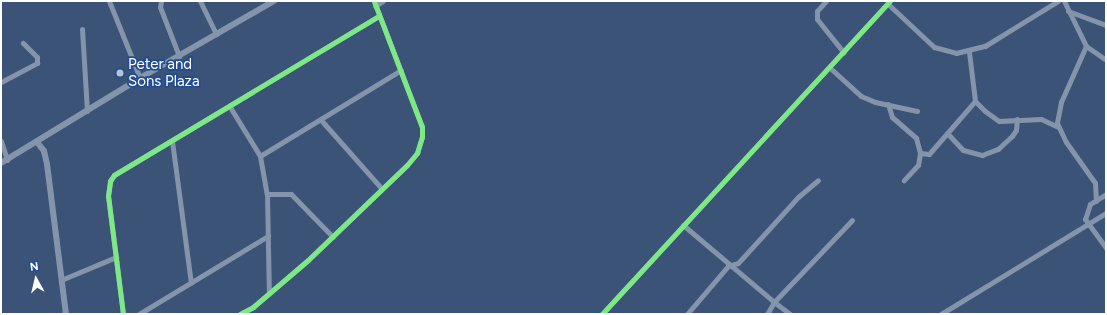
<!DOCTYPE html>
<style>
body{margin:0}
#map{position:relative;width:1107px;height:315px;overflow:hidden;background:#3c5378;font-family:Figtree,sans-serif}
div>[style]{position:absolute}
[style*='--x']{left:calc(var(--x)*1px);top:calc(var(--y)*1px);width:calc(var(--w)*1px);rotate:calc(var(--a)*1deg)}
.minor>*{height:5px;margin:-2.5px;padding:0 2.5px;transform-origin:2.5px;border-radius:2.5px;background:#8494ab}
.tertiary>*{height:6px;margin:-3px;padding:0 3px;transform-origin:3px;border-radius:3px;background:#8494ab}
.cycleway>*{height:5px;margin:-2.5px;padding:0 2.5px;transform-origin:2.5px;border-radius:2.5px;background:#7ce984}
.dots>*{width:11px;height:11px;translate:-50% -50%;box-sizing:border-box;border:2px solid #234d91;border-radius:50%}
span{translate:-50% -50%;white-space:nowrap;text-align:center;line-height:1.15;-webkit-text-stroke:3.5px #234d91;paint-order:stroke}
.poi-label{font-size:15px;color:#fff}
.left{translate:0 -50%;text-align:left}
.frame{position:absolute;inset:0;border:2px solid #fff;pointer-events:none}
.north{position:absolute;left:16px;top:259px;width:40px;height:40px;-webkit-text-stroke:3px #234d91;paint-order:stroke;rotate:352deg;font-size:11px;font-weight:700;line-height:16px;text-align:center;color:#fff}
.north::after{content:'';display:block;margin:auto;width:14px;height:18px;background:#fff;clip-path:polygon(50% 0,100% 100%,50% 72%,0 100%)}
</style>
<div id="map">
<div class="minor">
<div style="--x:109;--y:1;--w:83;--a:68.1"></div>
<div style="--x:161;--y:1;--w:6;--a:99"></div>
<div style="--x:160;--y:7;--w:53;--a:68.8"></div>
<div style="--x:200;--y:1;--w:37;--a:64"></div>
<div style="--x:826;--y:1;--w:13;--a:132"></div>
<div style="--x:817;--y:11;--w:8;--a:90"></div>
<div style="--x:817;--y:19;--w:43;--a:51.5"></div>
<div style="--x:1064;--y:1;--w:50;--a:63.9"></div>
<div style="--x:1086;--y:46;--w:24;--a:35"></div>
<div style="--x:888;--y:4;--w:63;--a:43.1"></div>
<div style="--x:934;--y:47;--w:23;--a:15"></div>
<div style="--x:956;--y:53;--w:30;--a:-14"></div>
<div style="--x:985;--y:46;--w:86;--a:-31.7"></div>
<div style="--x:375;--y:6;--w:9;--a:-32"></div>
<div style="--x:1068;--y:11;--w:40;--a:20.2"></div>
<div style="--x:82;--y:29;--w:82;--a:86.5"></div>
<div style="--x:1086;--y:46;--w:61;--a:114.1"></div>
<div style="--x:1061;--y:102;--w:21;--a:101"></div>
<div style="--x:1057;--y:123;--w:21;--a:65"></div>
<div style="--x:1066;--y:142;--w:50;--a:54.7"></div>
<div style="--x:1095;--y:183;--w:18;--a:87"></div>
<div style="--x:969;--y:52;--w:49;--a:83"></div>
<div style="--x:975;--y:101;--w:14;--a:45"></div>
<div style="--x:985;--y:111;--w:17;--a:36"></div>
<div style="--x:999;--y:121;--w:42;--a:-2.7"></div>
<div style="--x:1041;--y:119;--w:19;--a:25"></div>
<div style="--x:829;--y:67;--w:43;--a:42.2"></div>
<div style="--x:861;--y:96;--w:15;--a:23"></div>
<div style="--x:875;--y:102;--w:43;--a:12.1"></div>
<div style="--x:1;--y:82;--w:41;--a:-27.8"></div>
<div style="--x:37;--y:63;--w:6;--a:-90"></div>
<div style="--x:37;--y:57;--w:20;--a:-135"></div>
<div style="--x:888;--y:104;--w:14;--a:73"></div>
<div style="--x:892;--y:117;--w:32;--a:41"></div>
<div style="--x:916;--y:138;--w:16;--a:75"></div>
<div style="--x:920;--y:153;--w:12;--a:99"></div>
<div style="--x:918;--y:165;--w:21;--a:133"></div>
<div style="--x:230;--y:107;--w:57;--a:58.5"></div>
<div style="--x:260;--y:156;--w:39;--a:80"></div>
<div style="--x:267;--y:194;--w:100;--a:88.9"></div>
<div style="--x:321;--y:120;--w:92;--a:48.5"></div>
<div style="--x:947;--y:133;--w:23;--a:47"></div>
<div style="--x:963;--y:150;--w:20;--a:15"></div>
<div style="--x:982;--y:155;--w:17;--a:-21"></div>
<div style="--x:998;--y:149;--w:19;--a:-43"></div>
<div style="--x:1012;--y:136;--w:7;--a:-56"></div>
<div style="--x:1016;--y:130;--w:11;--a:-85"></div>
<div style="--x:1;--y:141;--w:20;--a:72"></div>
<div style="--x:172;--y:141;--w:143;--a:82.4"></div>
<div style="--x:920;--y:153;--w:9;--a:6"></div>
<div style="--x:929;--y:154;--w:70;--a:-49"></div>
<div style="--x:260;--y:156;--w:165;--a:-31.4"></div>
<div style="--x:267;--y:194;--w:24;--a:0"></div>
<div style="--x:291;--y:194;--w:60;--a:45.7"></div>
<div style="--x:1106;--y:194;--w:19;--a:148"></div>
<div style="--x:1090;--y:204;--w:16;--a:108"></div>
<div style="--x:1085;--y:219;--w:36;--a:54"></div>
<div style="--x:683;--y:225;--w:119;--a:40.2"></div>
<div style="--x:774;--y:302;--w:14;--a:120"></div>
<div style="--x:61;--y:280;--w:60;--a:-22.7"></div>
<div style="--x:123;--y:314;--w:119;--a:-97.2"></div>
<div style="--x:108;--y:196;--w:15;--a:-82"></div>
<div style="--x:110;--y:181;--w:7;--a:-56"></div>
<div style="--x:114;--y:175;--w:309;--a:-31"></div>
<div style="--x:139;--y:314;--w:151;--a:-31.2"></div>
<div style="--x:240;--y:314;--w:15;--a:-28"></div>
<div style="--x:253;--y:307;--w:72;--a:-40.5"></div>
<div style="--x:308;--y:260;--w:137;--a:-43.8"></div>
<div style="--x:407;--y:165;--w:16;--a:-50"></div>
<div style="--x:417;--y:153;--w:17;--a:-73"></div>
<div style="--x:422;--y:137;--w:10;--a:-90"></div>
<div style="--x:422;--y:127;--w:135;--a:-110.9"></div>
<div style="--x:602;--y:314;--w:425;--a:-47.4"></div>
<div style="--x:687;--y:314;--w:63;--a:-49.5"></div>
<div style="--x:728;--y:266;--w:10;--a:-17"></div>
<div style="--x:738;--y:263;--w:89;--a:-47.7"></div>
<div style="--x:798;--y:197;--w:26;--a:-40"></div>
<div style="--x:790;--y:314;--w:20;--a:-143"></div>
<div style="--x:774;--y:302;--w:113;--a:-46.4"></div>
<div style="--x:941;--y:314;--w:193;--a:-31.5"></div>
</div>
<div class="tertiary">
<div style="--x:37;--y:142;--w:11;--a:52"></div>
<div style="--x:44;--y:151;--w:13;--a:77"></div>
<div style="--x:47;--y:164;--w:151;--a:82.8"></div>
<div style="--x:1;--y:163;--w:163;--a:-31.4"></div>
<div style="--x:140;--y:78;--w:155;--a:-29.9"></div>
</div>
<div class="cycleway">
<div style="--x:123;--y:314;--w:119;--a:-97.2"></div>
<div style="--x:108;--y:196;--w:15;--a:-82"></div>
<div style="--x:110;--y:181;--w:7;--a:-56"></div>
<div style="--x:114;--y:175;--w:309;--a:-31"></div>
<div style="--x:240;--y:314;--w:15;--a:-28"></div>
<div style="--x:253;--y:307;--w:72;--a:-40.5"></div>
<div style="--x:308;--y:260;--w:137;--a:-43.8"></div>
<div style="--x:407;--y:165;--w:16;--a:-50"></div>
<div style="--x:417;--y:153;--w:17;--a:-73"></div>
<div style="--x:422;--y:137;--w:10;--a:-90"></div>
<div style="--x:422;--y:127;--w:135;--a:-110.9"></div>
<div style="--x:602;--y:314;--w:425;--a:-47.4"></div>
</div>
<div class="dots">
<div style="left:120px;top:73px;background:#bbc3d0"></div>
</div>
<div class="poi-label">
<span class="left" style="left:128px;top:73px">Peter and<br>Sons Plaza</span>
</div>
<div class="frame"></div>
<div class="north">N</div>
</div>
